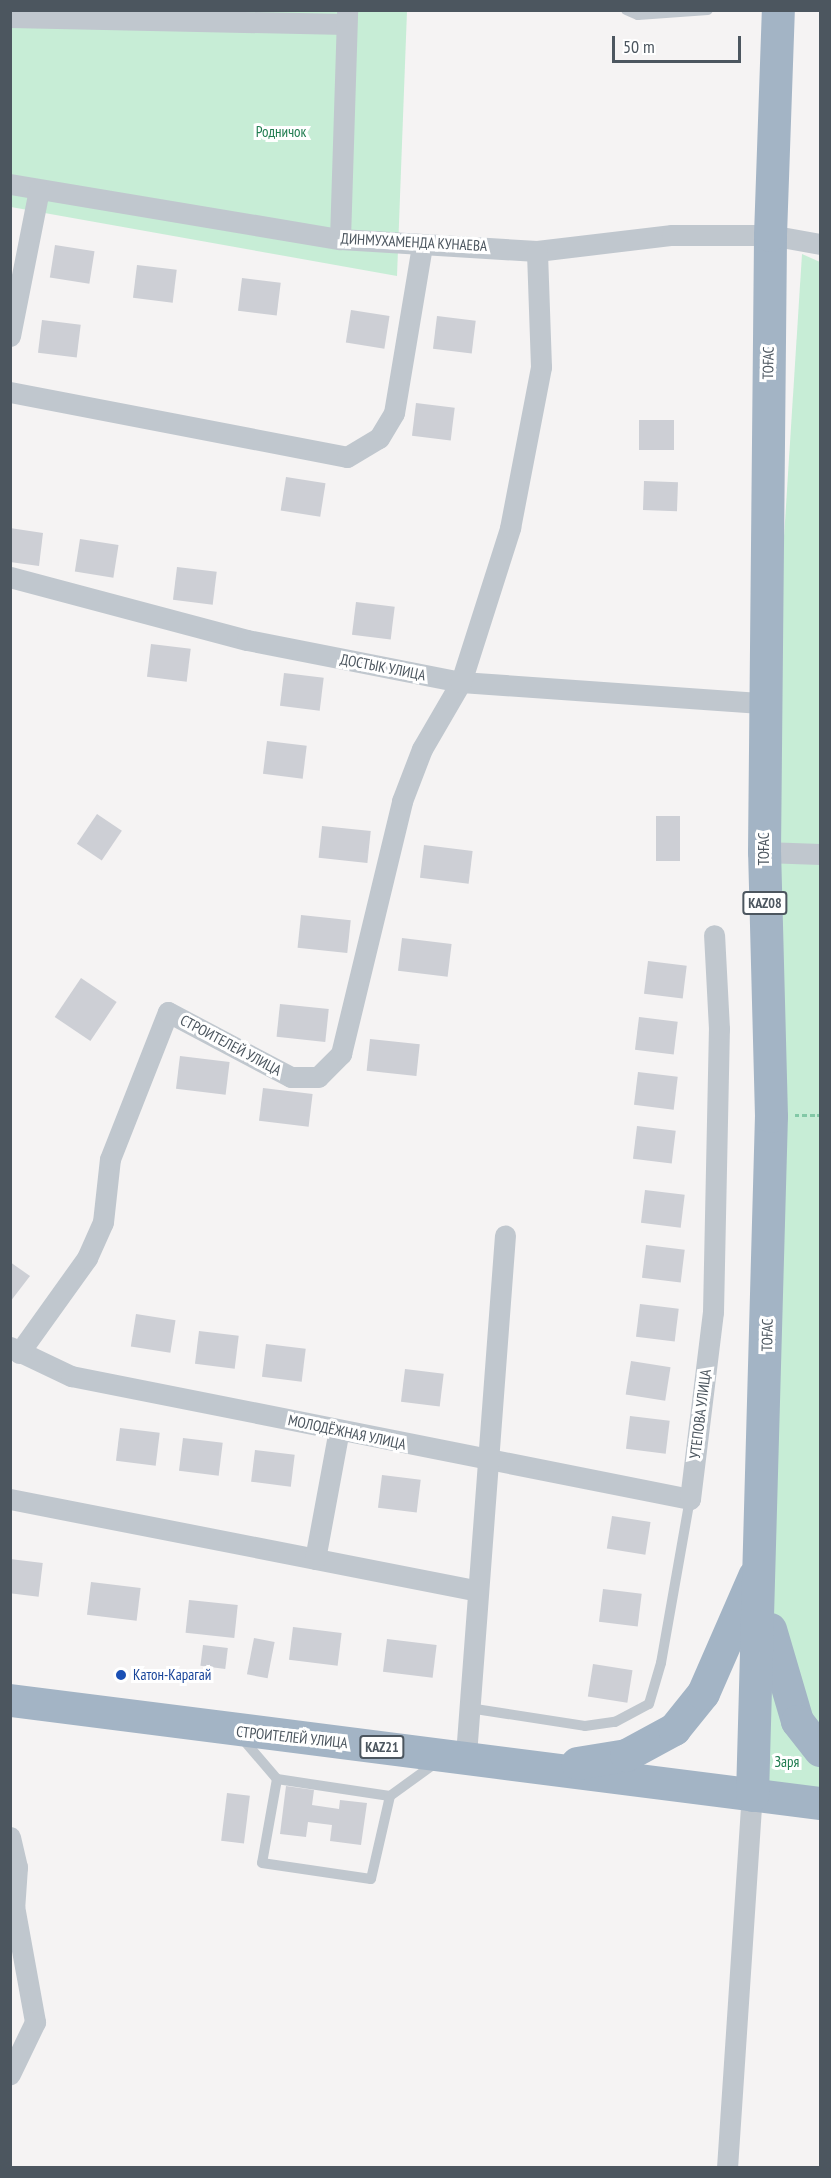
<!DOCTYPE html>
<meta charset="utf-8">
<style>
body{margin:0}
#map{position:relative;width:831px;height:2178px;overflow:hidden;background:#f5f3f3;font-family:"PT Sans Narrow",sans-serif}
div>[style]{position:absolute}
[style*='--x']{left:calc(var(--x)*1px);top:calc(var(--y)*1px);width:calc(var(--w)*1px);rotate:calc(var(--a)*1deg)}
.green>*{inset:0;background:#c7edd6}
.building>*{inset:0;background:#cdcfd5;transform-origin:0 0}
.path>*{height:3px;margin-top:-1.5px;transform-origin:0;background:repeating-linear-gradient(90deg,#82c8a6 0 4.5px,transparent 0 7.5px)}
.service>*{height:10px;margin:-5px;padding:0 5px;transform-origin:5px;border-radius:5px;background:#c0c7ce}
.minor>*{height:21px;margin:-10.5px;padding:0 10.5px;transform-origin:10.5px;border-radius:10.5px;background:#c0c7ce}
.trunk>*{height:33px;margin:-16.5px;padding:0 16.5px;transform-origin:16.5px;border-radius:16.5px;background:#a3b4c5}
.dots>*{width:16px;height:16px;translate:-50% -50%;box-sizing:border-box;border:3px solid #fff;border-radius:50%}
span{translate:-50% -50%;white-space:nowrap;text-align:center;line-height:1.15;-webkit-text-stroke:6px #fff;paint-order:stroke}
.shield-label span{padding:2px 4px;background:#fff;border:2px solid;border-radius:4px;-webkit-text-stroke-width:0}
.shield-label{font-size:14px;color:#4c565f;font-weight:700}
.park-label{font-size:15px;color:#217c50}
.street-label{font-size:15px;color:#4c565f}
.transit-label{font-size:15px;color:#164399}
.left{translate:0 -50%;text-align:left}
.frame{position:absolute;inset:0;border:12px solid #4c565f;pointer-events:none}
.scale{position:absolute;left:612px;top:36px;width:129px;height:27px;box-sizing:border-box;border:3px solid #4c565f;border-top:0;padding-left:8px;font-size:18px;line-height:21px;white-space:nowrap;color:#4c565f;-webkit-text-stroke:4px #fff;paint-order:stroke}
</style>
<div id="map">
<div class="green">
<div style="clip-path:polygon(10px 11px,407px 11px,397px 276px,11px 207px)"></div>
<div style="clip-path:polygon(802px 254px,820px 262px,820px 1806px,752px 1795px,764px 852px)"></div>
</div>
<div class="building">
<div style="left:55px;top:245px;width:40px;height:33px;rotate:9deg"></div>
<div style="left:137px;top:265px;width:40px;height:33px;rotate:7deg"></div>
<div style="left:242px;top:278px;width:39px;height:33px;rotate:7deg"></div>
<div style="left:351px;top:310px;width:39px;height:33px;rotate:9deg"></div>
<div style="left:437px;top:316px;width:39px;height:33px;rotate:7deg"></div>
<div style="left:42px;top:320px;width:39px;height:33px;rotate:7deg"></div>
<div style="left:416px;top:403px;width:39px;height:33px;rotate:7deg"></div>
<div style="left:639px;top:420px;width:35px;height:30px"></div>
<div style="left:286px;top:477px;width:40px;height:34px;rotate:9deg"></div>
<div style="left:644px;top:481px;width:34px;height:29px;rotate:2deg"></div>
<div style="clip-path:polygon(10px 528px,43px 533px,39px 566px,10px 562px)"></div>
<div style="left:80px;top:539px;width:39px;height:33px;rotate:9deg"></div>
<div style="left:177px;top:567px;width:40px;height:33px;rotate:7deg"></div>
<div style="left:356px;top:602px;width:39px;height:33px;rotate:7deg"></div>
<div style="left:151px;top:644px;width:40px;height:33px;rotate:7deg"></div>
<div style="left:284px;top:673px;width:40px;height:33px;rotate:7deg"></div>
<div style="left:267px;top:741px;width:40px;height:33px;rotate:7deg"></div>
<div style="left:97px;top:814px;width:30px;height:36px;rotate:34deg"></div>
<div style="left:656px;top:816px;width:24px;height:45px"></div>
<div style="left:322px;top:826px;width:49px;height:32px;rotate:6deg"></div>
<div style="left:424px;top:845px;width:49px;height:33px;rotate:7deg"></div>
<div style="left:301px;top:915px;width:50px;height:33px;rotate:6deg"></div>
<div style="left:402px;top:938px;width:50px;height:33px;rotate:7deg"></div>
<div style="left:648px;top:961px;width:39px;height:33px;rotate:7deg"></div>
<div style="left:81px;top:978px;width:43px;height:47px;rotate:34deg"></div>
<div style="left:280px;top:1004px;width:49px;height:33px;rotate:6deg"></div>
<div style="left:639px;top:1017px;width:39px;height:33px;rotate:7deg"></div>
<div style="left:370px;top:1039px;width:50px;height:32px;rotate:6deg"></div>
<div style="left:180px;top:1056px;width:50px;height:33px;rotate:7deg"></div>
<div style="left:638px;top:1072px;width:40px;height:33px;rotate:7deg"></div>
<div style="left:263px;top:1088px;width:50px;height:33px;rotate:7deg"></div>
<div style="left:637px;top:1126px;width:39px;height:33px;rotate:7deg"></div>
<div style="left:645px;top:1190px;width:40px;height:33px;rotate:7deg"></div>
<div style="left:646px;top:1245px;width:39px;height:33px;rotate:7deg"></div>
<div style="clip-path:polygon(10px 1262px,30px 1276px,10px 1302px)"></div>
<div style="left:640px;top:1304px;width:39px;height:33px;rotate:7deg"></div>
<div style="left:136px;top:1314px;width:40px;height:33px;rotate:9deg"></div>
<div style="left:199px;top:1331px;width:40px;height:33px;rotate:7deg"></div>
<div style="left:266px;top:1344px;width:40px;height:33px;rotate:7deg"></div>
<div style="left:631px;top:1361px;width:40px;height:34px;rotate:9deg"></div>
<div style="left:405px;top:1369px;width:39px;height:33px;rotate:7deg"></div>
<div style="left:630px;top:1416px;width:40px;height:33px;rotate:7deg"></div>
<div style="left:120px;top:1428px;width:40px;height:33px;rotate:7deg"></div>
<div style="left:183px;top:1438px;width:40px;height:33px;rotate:7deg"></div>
<div style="left:255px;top:1450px;width:40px;height:32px;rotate:7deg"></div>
<div style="left:382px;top:1475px;width:39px;height:33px;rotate:7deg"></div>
<div style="left:612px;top:1516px;width:39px;height:33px;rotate:9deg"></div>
<div style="left:10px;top:1559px;width:33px;height:34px;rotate:7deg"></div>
<div style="left:91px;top:1582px;width:50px;height:33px;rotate:7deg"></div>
<div style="left:603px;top:1589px;width:39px;height:33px;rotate:7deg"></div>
<div style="left:189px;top:1600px;width:49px;height:33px;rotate:6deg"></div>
<div style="left:293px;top:1627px;width:49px;height:33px;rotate:7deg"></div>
<div style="left:254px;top:1638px;width:21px;height:37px;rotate:11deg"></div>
<div style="left:387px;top:1639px;width:50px;height:33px;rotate:7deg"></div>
<div style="left:203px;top:1645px;width:25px;height:21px;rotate:7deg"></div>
<div style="left:593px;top:1664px;width:40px;height:33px;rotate:9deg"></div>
<div style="clip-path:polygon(286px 1786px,314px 1790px,312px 1805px,339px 1809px,340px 1800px,367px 1803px,361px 1845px,330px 1841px,332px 1825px,308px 1822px,306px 1837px,280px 1834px)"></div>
<div style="left:227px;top:1793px;width:23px;height:48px;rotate:7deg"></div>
</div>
<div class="path">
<div style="--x:795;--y:1115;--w:25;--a:0"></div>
</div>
<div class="service">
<div style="--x:626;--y:10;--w:13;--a:23"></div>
<div style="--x:638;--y:15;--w:70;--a:-4.1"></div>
<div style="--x:469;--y:1708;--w:117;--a:8.8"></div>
<div style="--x:585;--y:1726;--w:30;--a:-8"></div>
<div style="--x:615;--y:1722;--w:38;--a:-28"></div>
<div style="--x:649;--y:1704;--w:43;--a:-73.7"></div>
<div style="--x:661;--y:1663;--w:167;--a:-80"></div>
<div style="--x:241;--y:1737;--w:55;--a:49.4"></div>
<div style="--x:277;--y:1779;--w:114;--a:8.6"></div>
<div style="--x:390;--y:1796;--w:58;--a:-35.9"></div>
<div style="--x:277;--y:1779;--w:85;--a:100.1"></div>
<div style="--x:262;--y:1863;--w:110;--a:8.4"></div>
<div style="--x:371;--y:1879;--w:85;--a:-77.1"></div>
</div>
<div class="minor">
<div style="--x:10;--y:17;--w:336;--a:1.2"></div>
<div style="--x:10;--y:184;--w:335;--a:9.5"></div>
<div style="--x:340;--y:239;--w:197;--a:3.5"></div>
<div style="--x:537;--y:251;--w:136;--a:-6.8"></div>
<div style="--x:672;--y:235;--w:98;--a:0"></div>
<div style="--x:770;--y:235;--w:51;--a:10.2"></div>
<div style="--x:340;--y:239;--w:228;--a:-88.2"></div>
<div style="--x:10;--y:336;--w:149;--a:-78.8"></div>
<div style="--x:10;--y:392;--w:343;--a:10.9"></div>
<div style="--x:347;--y:457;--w:37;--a:-31"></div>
<div style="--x:379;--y:438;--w:29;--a:-59"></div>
<div style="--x:394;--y:413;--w:170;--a:-80.5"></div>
<div style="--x:10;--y:577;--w:245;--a:14.9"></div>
<div style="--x:247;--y:640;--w:218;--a:11.1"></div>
<div style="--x:461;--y:682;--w:305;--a:4"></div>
<div style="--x:764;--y:852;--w:56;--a:2"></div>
<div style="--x:10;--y:1347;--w:68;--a:25.4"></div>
<div style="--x:71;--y:1376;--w:631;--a:11.24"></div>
<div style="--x:690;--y:1499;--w:188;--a:-83"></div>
<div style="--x:713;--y:1312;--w:283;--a:-88.8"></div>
<div style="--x:719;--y:1029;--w:94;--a:-93"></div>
<div style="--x:19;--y:1353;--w:117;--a:-54.4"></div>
<div style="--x:87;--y:1258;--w:39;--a:-66"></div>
<div style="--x:103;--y:1222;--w:63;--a:-83.7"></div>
<div style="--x:110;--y:1159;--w:158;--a:-68.5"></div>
<div style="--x:168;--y:1012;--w:139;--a:27.9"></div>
<div style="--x:291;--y:1077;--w:27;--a:0"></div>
<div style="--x:318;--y:1077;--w:33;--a:-45"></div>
<div style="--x:341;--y:1054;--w:260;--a:-76.4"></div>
<div style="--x:402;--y:801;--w:56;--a:-69"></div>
<div style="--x:422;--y:749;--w:78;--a:-59.8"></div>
<div style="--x:461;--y:682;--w:162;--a:-72.3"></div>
<div style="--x:510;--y:528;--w:164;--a:-79.1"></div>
<div style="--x:541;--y:367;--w:116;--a:-92"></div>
<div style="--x:10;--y:1499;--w:476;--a:11.1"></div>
<div style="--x:315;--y:1559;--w:131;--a:-79.5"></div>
<div style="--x:466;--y:1755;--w:521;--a:-85.71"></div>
<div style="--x:10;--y:1837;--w:31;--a:77"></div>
<div style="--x:17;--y:1867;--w:39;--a:94"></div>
<div style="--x:14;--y:1906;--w:118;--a:79.7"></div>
<div style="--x:35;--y:2022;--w:58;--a:115.7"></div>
<div style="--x:727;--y:2168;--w:374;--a:-86.2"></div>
</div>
<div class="trunk">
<div style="--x:770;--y:1629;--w:96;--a:73.6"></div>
<div style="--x:797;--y:1721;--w:37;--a:52"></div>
<div style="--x:10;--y:1700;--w:817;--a:7.25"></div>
<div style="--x:577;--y:1763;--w:50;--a:-9.3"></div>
<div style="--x:626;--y:1755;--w:55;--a:-28.4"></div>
<div style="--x:674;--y:1729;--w:46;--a:-51.1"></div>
<div style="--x:703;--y:1693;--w:128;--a:-66.4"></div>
<div style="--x:752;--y:1795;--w:679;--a:-88.4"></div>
<div style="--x:771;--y:1116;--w:264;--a:-91.5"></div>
<div style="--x:764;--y:852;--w:617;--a:-89.44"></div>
<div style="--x:770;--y:235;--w:225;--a:-88"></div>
</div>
<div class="dots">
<div style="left:121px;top:1675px;background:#1a4fb4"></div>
</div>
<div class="shield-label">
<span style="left:765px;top:903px">KAZ08</span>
<span style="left:382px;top:1747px">KAZ21</span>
</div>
<div class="park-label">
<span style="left:281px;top:132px">Родничок</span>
<span style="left:787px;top:1762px">Заря</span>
</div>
<div class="street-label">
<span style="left:414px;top:242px;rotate:3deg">ДИНМУХАМЕНДА КУНАЕВА</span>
<span style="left:768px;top:363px;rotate:-89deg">ТОҒАС</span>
<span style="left:383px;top:667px;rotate:11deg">ДОСТЫК УЛИЦА</span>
<span style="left:764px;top:849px;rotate:-90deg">ТОҒАС</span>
<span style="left:231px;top:1045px;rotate:28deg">СТРОИТЕЛЕЙ УЛИЦА</span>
<span style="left:767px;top:1335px;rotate:-89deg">ТОҒАС</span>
<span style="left:700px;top:1414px;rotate:-83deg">УТЕПОВА УЛИЦА</span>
<span style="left:347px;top:1432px;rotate:12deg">МОЛОДЁЖНАЯ УЛИЦА</span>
<span style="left:292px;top:1737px;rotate:6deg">СТРОИТЕЛЕЙ УЛИЦА</span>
</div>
<div class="transit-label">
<span class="left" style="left:133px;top:1675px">Катон-Карагай</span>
</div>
<div class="frame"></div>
<div class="scale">50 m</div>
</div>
